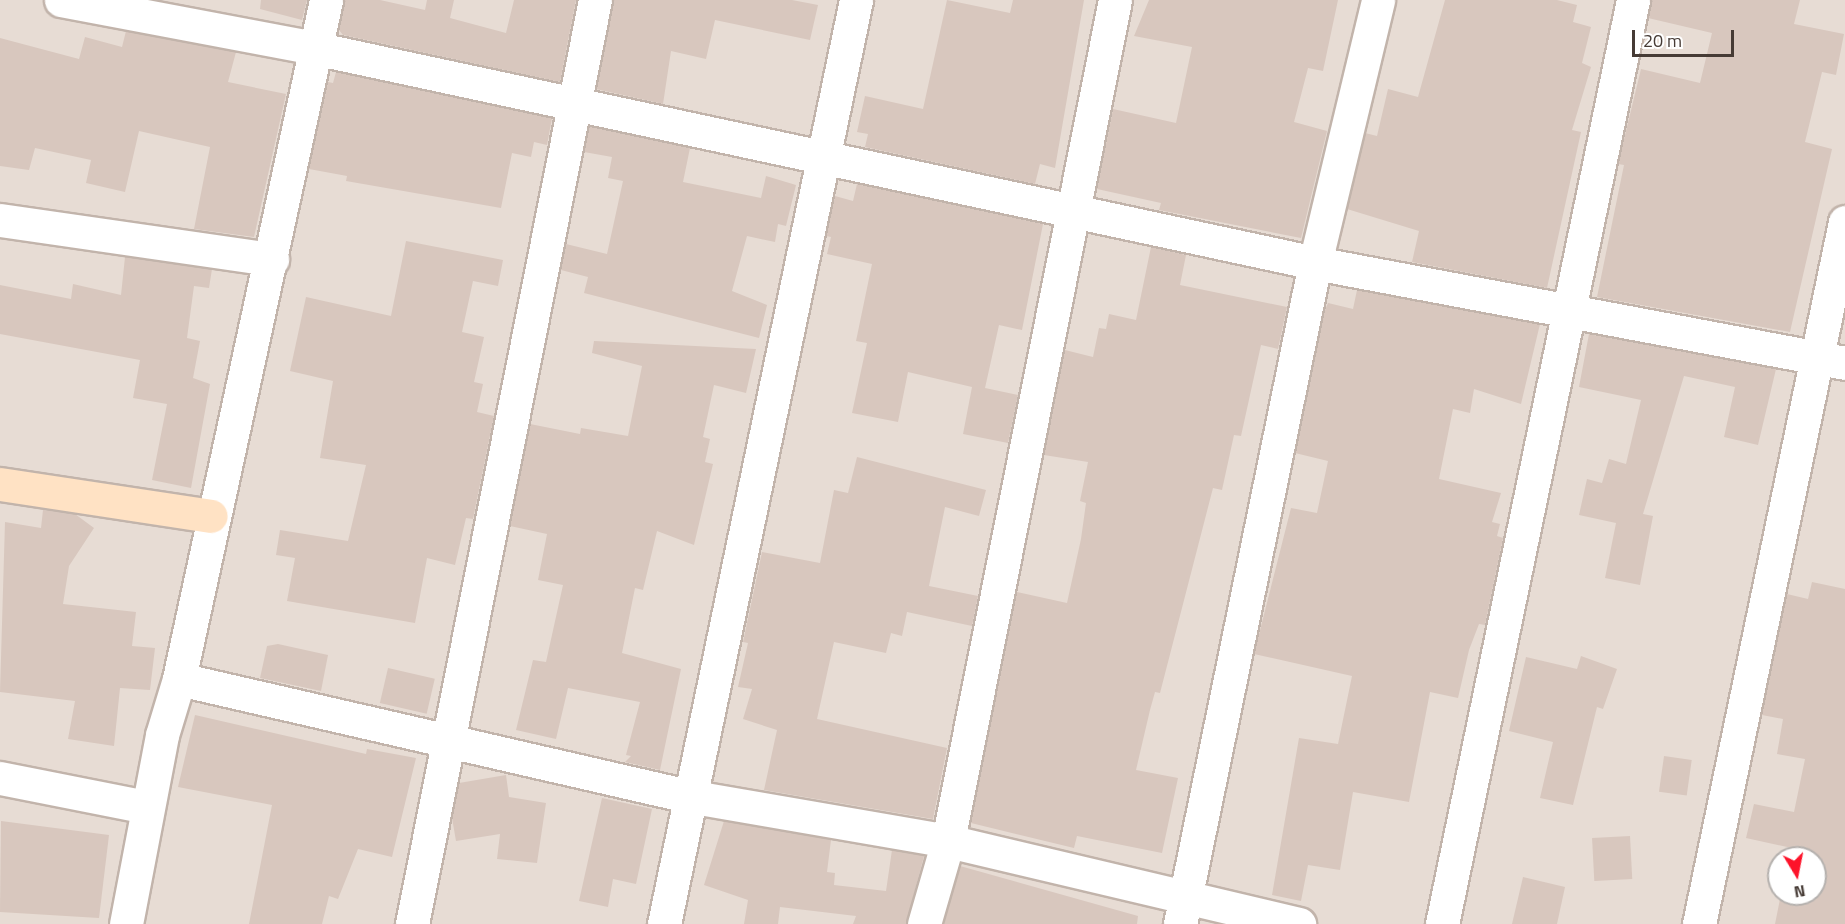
<!DOCTYPE html>
<style>
body{margin:0}
#map{position:relative;width:1845px;height:924px;overflow:hidden;background:#f3ece6;font-family:"Titillium Web",sans-serif}
div>[style]{position:absolute}
[style*='--x']{left:calc(var(--x)*1px);top:calc(var(--y)*1px);width:calc(var(--w)*1px);rotate:calc(var(--a)*1deg)}
.residential>*{inset:0;background:#e7dcd4}
.building>*{inset:0;background:#d8c7be;transform-origin:0 0}
.roads{filter:drop-shadow(2px 0 #c2b4ab) drop-shadow(-2px 0 #c2b4ab) drop-shadow(0 2px #c2b4ab) drop-shadow(0 -2px #c2b4ab)}
.street>*{height:33px;margin:-16.5px;padding:0 16.5px;transform-origin:16.5px;border-radius:16.5px;background:#fff}
.secondary>*{height:33px;margin:-16.5px;padding:0 16.5px;transform-origin:16.5px;border-radius:16.5px;background:#ffe2c4}
span{translate:-50% -50%;white-space:nowrap;text-align:center;line-height:1.15;-webkit-text-stroke:4.5px #fff;paint-order:stroke}
.north{position:absolute;left:1767px;top:846px;width:60px;height:60px;box-sizing:border-box;background:#fff;border:2px solid #b5b1ae;border-radius:50%;rotate:170deg;font-size:16px;font-weight:700;line-height:24px;text-align:center;color:#463b35}
.north::after{content:'';display:block;margin:auto;width:21px;height:27px;background:#fd132a;clip-path:polygon(50% 0,100% 100%,50% 72%,0 100%)}
.scale{position:absolute;left:1632px;top:30px;width:102px;height:27px;box-sizing:border-box;border:3px solid #463b35;border-top:0;padding-left:8px;font-size:18px;line-height:21px;white-space:nowrap;color:#463b35;-webkit-text-stroke:4px #fff;paint-order:stroke}
</style>
<div id="map">
<div class="residential">
<div style="clip-path:polygon(evenodd,0 0,1845px 0,1845px 924px,0 924px,0 0,1779px 858px,1815px 858px,1815px 894px,1779px 894px,1779px 858px)"></div>
</div>
<div class="building">
<div style="clip-path:polygon(261px 0,307px 0,302px 20px,260px 9px)"></div>
<div style="clip-path:polygon(344px 0,380px 0,425px 10px,427px 0,454px 0,450px 18px,506px 33px,514px 0,576px 0,560px 82px,343px 35px,339px 30px)"></div>
<div style="clip-path:polygon(613px 0,792px 0,818px 5px,810px 40px,715px 20px,706px 59px,671px 51px,663px 104px,596px 89px)"></div>
<div style="clip-path:polygon(947px 0,1010px 13px,1013px 0,1084px 0,1055px 168px,1040px 164px,1035px 184px,865px 147px,868px 134px,857px 132px,865px 96px,923px 109px)"></div>
<div style="clip-path:polygon(1149px 0,1338px 0,1323px 71px,1308px 68px,1294px 122px,1327px 131px,1301px 238px,1159px 210px,1161px 203px,1097px 189px,1113px 109px,1176px 123px,1192px 47px,1134px 36px)"></div>
<div style="clip-path:polygon(1445px 0,1557px 0,1577px 5px,1573px 22px,1591px 27px,1582px 63px,1591px 67px,1572px 130px,1581px 132px,1547px 288px,1412px 262px,1419px 231px,1347px 209px,1365px 133px,1377px 136px,1388px 89px,1418px 97px)"></div>
<div style="clip-path:polygon(1651px 0,1800px 0,1794px 24px,1844px 34px,1836px 75px,1822px 72px,1805px 142px,1832px 149px,1790px 332px,1597px 297px,1624px 165px,1618px 164px,1641px 69px,1700px 83px,1712px 33px,1648px 18px)"></div>
<div style="clip-path:polygon(126px 31px,236px 52px,228px 82px,286px 94px,254px 237px,194px 229px,210px 147px,139px 131px,125px 192px,86px 183px,91px 160px,35px 148px,29px 170px,0 166px,0 38px,79px 59px,85px 37px,122px 47px)"></div>
<div style="clip-path:polygon(336px 72px,552px 118px,547px 145px,534px 142px,531px 157px,512px 153px,501px 208px,346px 181px,347px 176px,309px 169px,328px 82px,333px 83px)"></div>
<div style="clip-path:polygon(589px 126px,690px 148px,683px 182px,761px 198px,766px 176px,796px 185px,786px 226px,778px 224px,775px 242px,747px 236px,732px 291px,767px 305px,759px 338px,584px 293px,588px 277px,561px 270px,566px 244px,607px 254px,623px 181px,608px 178px,612px 157px,584px 152px)"></div>
<div style="clip-path:polygon(857px 184px,1043px 224px,1022px 330px,999px 325px,985px 388px,1018px 395px,1008px 443px,963px 434px,972px 387px,908px 372px,898px 422px,852px 413px,867px 343px,856px 341px,872px 264px,827px 254px,831px 237px,826px 236px,835px 196px,853px 201px)"></div>
<div style="clip-path:polygon(406px 241px,503px 260px,498px 286px,473px 281px,462px 332px,484px 337px,474px 382px,483px 384px,477px 412px,494px 416px,473px 519px,466px 518px,455px 565px,427px 558px,415px 623px,287px 601px,295px 558px,276px 555px,280px 530px,348px 541px,366px 465px,320px 458px,333px 381px,290px 371px,306px 297px,391px 316px)"></div>
<div style="clip-path:polygon(1151px 247px,1186px 255px,1180px 285px,1287px 307px,1278px 349px,1261px 345px,1241px 436px,1234px 435px,1222px 490px,1213px 488px,1160px 693px,1155px 692px,1150px 710px,1136px 770px,1178px 778px,1162px 853px,1077px 836px,1074px 848px,971px 823px,1017px 592px,1067px 603px,1081px 539px,1086px 503px,1080px 501px,1088px 462px,1044px 455px,1065px 350px,1093px 357px,1099px 328px,1106px 329px,1109px 314px,1136px 320px)"></div>
<div style="clip-path:polygon(125px 257px,212px 269px,209px 288px,194px 286px,187px 338px,200px 341px,193px 378px,210px 384px,191px 488px,152px 480px,167px 404px,133px 398px,140px 360px,0 334px,0 285px,71px 299px,73px 284px,121px 295px)"></div>
<div style="clip-path:polygon(1357px 290px,1540px 324px,1521px 404px,1474px 389px,1470px 413px,1453px 409px,1439px 479px,1501px 493px,1492px 522px,1500px 524px,1497px 536px,1503px 538px,1485px 625px,1479px 624px,1469px 650px,1458px 698px,1430px 692px,1409px 802px,1353px 792px,1340px 870px,1308px 865px,1301px 901px,1272px 895px,1299px 738px,1338px 744px,1352px 676px,1254px 654px,1291px 508px,1317px 513px,1328px 461px,1295px 453px,1323px 315px,1328px 303px,1353px 309px)"></div>
<div style="clip-path:polygon(1589px 334px,1776px 369px,1758px 445px,1724px 437px,1735px 387px,1684px 376px,1643px 514px,1653px 516px,1640px 585px,1605px 578px,1616px 523px,1579px 515px,1587px 479px,1602px 483px,1609px 459px,1626px 464px,1641px 400px,1579px 387px)"></div>
<div style="clip-path:polygon(594px 341px,756px 349px,746px 393px,714px 385px,703px 437px,710px 439px,705px 462px,713px 464px,694px 545px,657px 531px,643px 590px,635px 588px,622px 653px,681px 669px,660px 770px,625px 762px,631px 756px,626px 755px,640px 702px,568px 688px,556px 739px,516px 730px,533px 660px,546px 662px,563px 585px,538px 580px,547px 534px,510px 526px,530px 424px,580px 434px,581px 428px,628px 436px,642px 366px,592px 353px)"></div>
<div style="clip-path:polygon(857px 457px,986px 490px,979px 516px,945px 507px,929px 586px,978px 596px,972px 626px,907px 612px,902px 636px,891px 633px,886px 653px,834px 642px,817px 719px,947px 748px,933px 819px,764px 790px,777px 730px,743px 719px,752px 689px,738px 687px,748px 643px,743px 642px,762px 552px,820px 563px,834px 490px,848px 493px)"></div>
<div style="clip-path:polygon(43px 510px,75px 514px,94px 528px,69px 566px,63px 604px,136px 612px,132px 646px,155px 648px,150px 690px,120px 688px,114px 746px,68px 739px,75px 701px,0 692px,5px 522px,41px 528px)"></div>
<div style="clip-path:polygon(1812px 582px,1845px 589px,1845px 924px,1775px 924px,1781px 894px,1815px 894px,1815px 858px,1790px 858px,1792px 848px,1746px 838px,1754px 804px,1794px 812px,1805px 759px,1777px 754px,1783px 719px,1762px 715px,1787px 594px,1808px 599px)"></div>
<div style="clip-path:polygon(278px 644px,328px 655px,321px 691px,260px 678px,267px 646px)"></div>
<div style="clip-path:polygon(1581px 656px,1617px 669px,1603px 709px,1597px 707px,1573px 805px,1540px 798px,1553px 742px,1509px 731px,1526px 657px,1577px 669px)"></div>
<div style="left:388px;top:668px;width:48px;height:36px;rotate:13deg"></div>
<div style="clip-path:polygon(195px 715px,366px 754px,367px 749px,416px 758px,392px 857px,358px 849px,338px 899px,329px 896px,322px 924px,249px 924px,272px 805px,178px 787px)"></div>
<div style="left:1664px;top:756px;width:28px;height:36px;rotate:8deg"></div>
<div style="clip-path:polygon(506px 775px,509px 797px,546px 803px,537px 863px,497px 859px,500px 834px,456px 841px,452px 818px,459px 783px)"></div>
<div style="clip-path:polygon(602px 798px,652px 809px,636px 884px,613px 879px,608px 907px,579px 901px)"></div>
<div style="clip-path:polygon(1px 821px,109px 835px,99px 918px,0 912px)"></div>
<div style="clip-path:polygon(724px 821px,831px 840px,827px 872px,835px 873px,834px 885px,886px 891px,892px 850px,924px 856px,906px 924px,853px 924px,856px 916px,780px 907px,778px 924px,744px 924px,748px 900px,704px 885px)"></div>
<div style="left:1630px;top:836px;width:43px;height:38px;rotate:87deg"></div>
<div style="clip-path:polygon(960px 866px,1138px 916px,1137px 924px,944px 924px)"></div>
<div style="clip-path:polygon(1523px 877px,1565px 887px,1557px 924px,1512px 924px)"></div>
</div>
<div class="roads">
<div class="street">
<div style="--x:61;--y:0;--w:258;--a:10.7"></div>
<div style="--x:314;--y:48;--w:1024;--a:12.12"></div>
<div style="--x:1315;--y:263;--w:539;--a:10.68"></div>
<div style="--x:0;--y:220;--w:275;--a:8.2"></div>
<div style="--x:179;--y:679;--w:522;--a:12.95"></div>
<div style="--x:688;--y:796;--w:264;--a:9.8"></div>
<div style="--x:948;--y:841;--w:361;--a:13.3"></div>
<div style="--x:0;--y:778;--w:149;--a:11.2"></div>
<div style="--x:126;--y:924;--w:192;--a:-79.2"></div>
<div style="--x:162;--y:735;--w:59;--a:-73.1"></div>
<div style="--x:179;--y:679;--w:695;--a:-77.78"></div>
<div style="--x:412;--y:924;--w:942;--a:-78.8"></div>
<div style="--x:664;--y:924;--w:944;--a:-78.26"></div>
<div style="--x:924;--y:924;--w:86;--a:-73.9"></div>
<div style="--x:948;--y:841;--w:857;--a:-78.77"></div>
<div style="--x:1180;--y:924;--w:675;--a:-78.46"></div>
<div style="--x:1315;--y:263;--w:270;--a:-76.5"></div>
<div style="--x:1442;--y:924;--w:944;--a:-78.32"></div>
<div style="--x:1699;--y:924;--w:717;--a:-78.25"></div>
</div>
<div class="secondary">
<div style="--x:0;--y:484;--w:213;--a:8.6"></div>
</div>
</div>
<div class="north">N</div>
<div class="scale">20 m</div>
</div>
